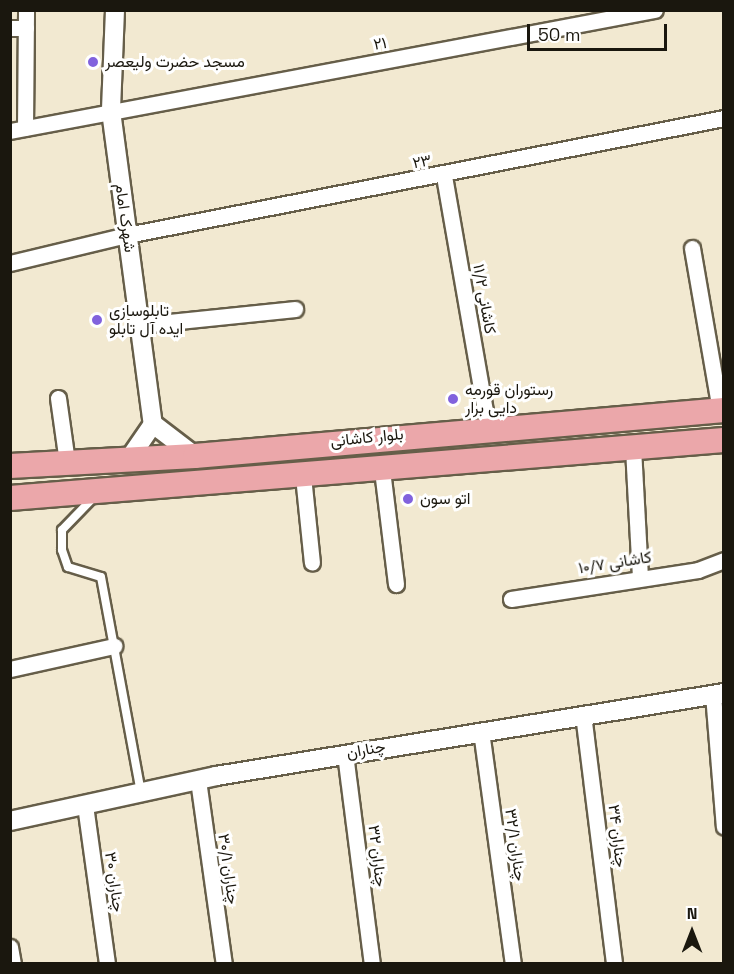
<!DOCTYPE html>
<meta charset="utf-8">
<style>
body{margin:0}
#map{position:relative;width:734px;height:974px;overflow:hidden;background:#f2e9d1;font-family:"Space Grotesk",Vazirmatn,sans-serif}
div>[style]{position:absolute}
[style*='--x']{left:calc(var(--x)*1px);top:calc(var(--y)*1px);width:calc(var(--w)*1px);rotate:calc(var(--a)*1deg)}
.roads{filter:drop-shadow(2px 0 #665e49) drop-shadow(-2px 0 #665e49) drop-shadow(0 2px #665e49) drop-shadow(0 -2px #665e49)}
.service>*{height:8px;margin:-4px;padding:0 4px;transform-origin:4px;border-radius:4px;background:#fff}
.minor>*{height:15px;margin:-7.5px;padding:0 7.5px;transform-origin:7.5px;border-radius:7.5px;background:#fff}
.tertiary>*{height:18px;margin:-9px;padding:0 9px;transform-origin:9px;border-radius:9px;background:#fff}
.primary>*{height:24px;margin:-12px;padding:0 12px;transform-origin:12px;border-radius:12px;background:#eba7aa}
.dots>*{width:16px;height:16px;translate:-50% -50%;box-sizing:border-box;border:3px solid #fff;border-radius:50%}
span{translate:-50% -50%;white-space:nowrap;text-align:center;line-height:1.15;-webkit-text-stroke:6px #fff;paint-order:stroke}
.street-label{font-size:16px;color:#1a170e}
.poi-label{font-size:16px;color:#1a170e}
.left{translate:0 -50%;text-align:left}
.frame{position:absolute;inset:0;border:12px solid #1a170e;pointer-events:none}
.north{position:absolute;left:662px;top:902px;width:60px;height:60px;-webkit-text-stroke:4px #fff;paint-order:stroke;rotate:0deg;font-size:16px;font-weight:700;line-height:24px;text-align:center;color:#1a170e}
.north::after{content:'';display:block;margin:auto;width:21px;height:27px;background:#1a170e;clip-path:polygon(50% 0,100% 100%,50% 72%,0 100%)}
.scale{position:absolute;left:527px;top:24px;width:140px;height:27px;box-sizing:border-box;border:3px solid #1a170e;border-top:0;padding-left:8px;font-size:18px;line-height:21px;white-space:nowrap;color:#1a170e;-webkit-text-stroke:4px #fff;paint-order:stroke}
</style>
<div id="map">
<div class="roads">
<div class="service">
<div style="--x:94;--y:497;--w:46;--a:134.1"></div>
<div style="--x:62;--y:530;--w:20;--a:90"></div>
<div style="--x:62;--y:550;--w:18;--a:71"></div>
<div style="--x:68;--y:567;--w:34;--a:17"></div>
<div style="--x:101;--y:577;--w:219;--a:79.5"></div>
</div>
<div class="minor">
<div style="--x:10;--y:28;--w:16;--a:0"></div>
<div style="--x:25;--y:128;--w:118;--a:-89.5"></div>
<div style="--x:10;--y:131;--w:656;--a:-10.63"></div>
<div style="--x:444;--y:176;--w:256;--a:80.1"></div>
<div style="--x:692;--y:248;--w:164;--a:80.2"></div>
<div style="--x:10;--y:263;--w:120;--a:-13.5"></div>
<div style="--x:127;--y:235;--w:608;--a:-11.09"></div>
<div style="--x:140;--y:325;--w:156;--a:-5.9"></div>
<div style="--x:58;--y:398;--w:65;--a:82"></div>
<div style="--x:633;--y:448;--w:129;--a:86.9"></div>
<div style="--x:382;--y:470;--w:115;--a:83"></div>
<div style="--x:303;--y:476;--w:87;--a:84.1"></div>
<div style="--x:511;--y:599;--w:189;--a:-8.8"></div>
<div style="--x:698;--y:570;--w:28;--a:-21"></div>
<div style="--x:10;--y:669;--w:107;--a:-12.5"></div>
<div style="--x:713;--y:694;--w:133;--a:85.3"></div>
<div style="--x:583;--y:714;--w:252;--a:82.9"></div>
<div style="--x:481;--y:731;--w:235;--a:82.2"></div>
<div style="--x:345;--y:754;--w:212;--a:82.7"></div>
<div style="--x:198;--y:780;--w:186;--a:82"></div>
<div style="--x:85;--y:805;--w:161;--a:82.1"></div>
<div style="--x:10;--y:947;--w:17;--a:80"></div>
</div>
<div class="tertiary">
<div style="--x:115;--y:10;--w:101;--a:92.3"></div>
<div style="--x:111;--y:111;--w:316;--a:82.4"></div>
<div style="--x:153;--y:424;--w:42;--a:124.4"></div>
<div style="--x:153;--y:424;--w:53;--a:37.3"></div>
<div style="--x:10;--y:821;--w:211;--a:-12.3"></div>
<div style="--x:216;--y:776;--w:515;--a:-9.28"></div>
</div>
<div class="primary">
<div style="--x:10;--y:466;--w:185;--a:-3.1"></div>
<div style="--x:195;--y:456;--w:531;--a:-4.97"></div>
<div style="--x:10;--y:498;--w:716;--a:-4.64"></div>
</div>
</div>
<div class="dots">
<div style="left:93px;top:62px;background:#8162dd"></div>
<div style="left:97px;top:320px;background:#8162dd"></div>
<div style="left:453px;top:399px;background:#8162dd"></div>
<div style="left:408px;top:499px;background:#8162dd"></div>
</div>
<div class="street-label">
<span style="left:380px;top:44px;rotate:-10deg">۲۱</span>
<span style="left:422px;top:162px;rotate:-11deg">۲۳</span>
<span style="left:125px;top:218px;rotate:82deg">شهرک امام</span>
<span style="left:484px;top:299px;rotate:80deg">۱۱/۲ کاشانی</span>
<span style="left:367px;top:438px;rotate:-6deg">بلوار کاشانی</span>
<span style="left:615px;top:563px;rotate:-9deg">۱۰/۷ کاشانی</span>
<span style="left:366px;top:750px;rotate:-10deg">چناران</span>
<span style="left:617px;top:836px;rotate:83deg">چناران ۳۴</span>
<span style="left:515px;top:845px;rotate:82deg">چناران ۳۲/۱</span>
<span style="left:377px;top:856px;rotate:83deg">چناران ۳۲</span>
<span style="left:228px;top:869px;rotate:82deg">چناران ۳۰/۱</span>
<span style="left:114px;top:882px;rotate:82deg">چناران ۳۰</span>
</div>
<div class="poi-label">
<span class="left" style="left:105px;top:62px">مسجد حضرت ولیعصر</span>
<span class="left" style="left:109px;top:320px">تابلوسازی<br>ایده آل تابلو</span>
<span class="left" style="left:465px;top:399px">رستوران قورمه<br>دایی برار</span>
<span class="left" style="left:420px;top:499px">اتو سون</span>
</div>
<div class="frame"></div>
<div class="north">N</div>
<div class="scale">50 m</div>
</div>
